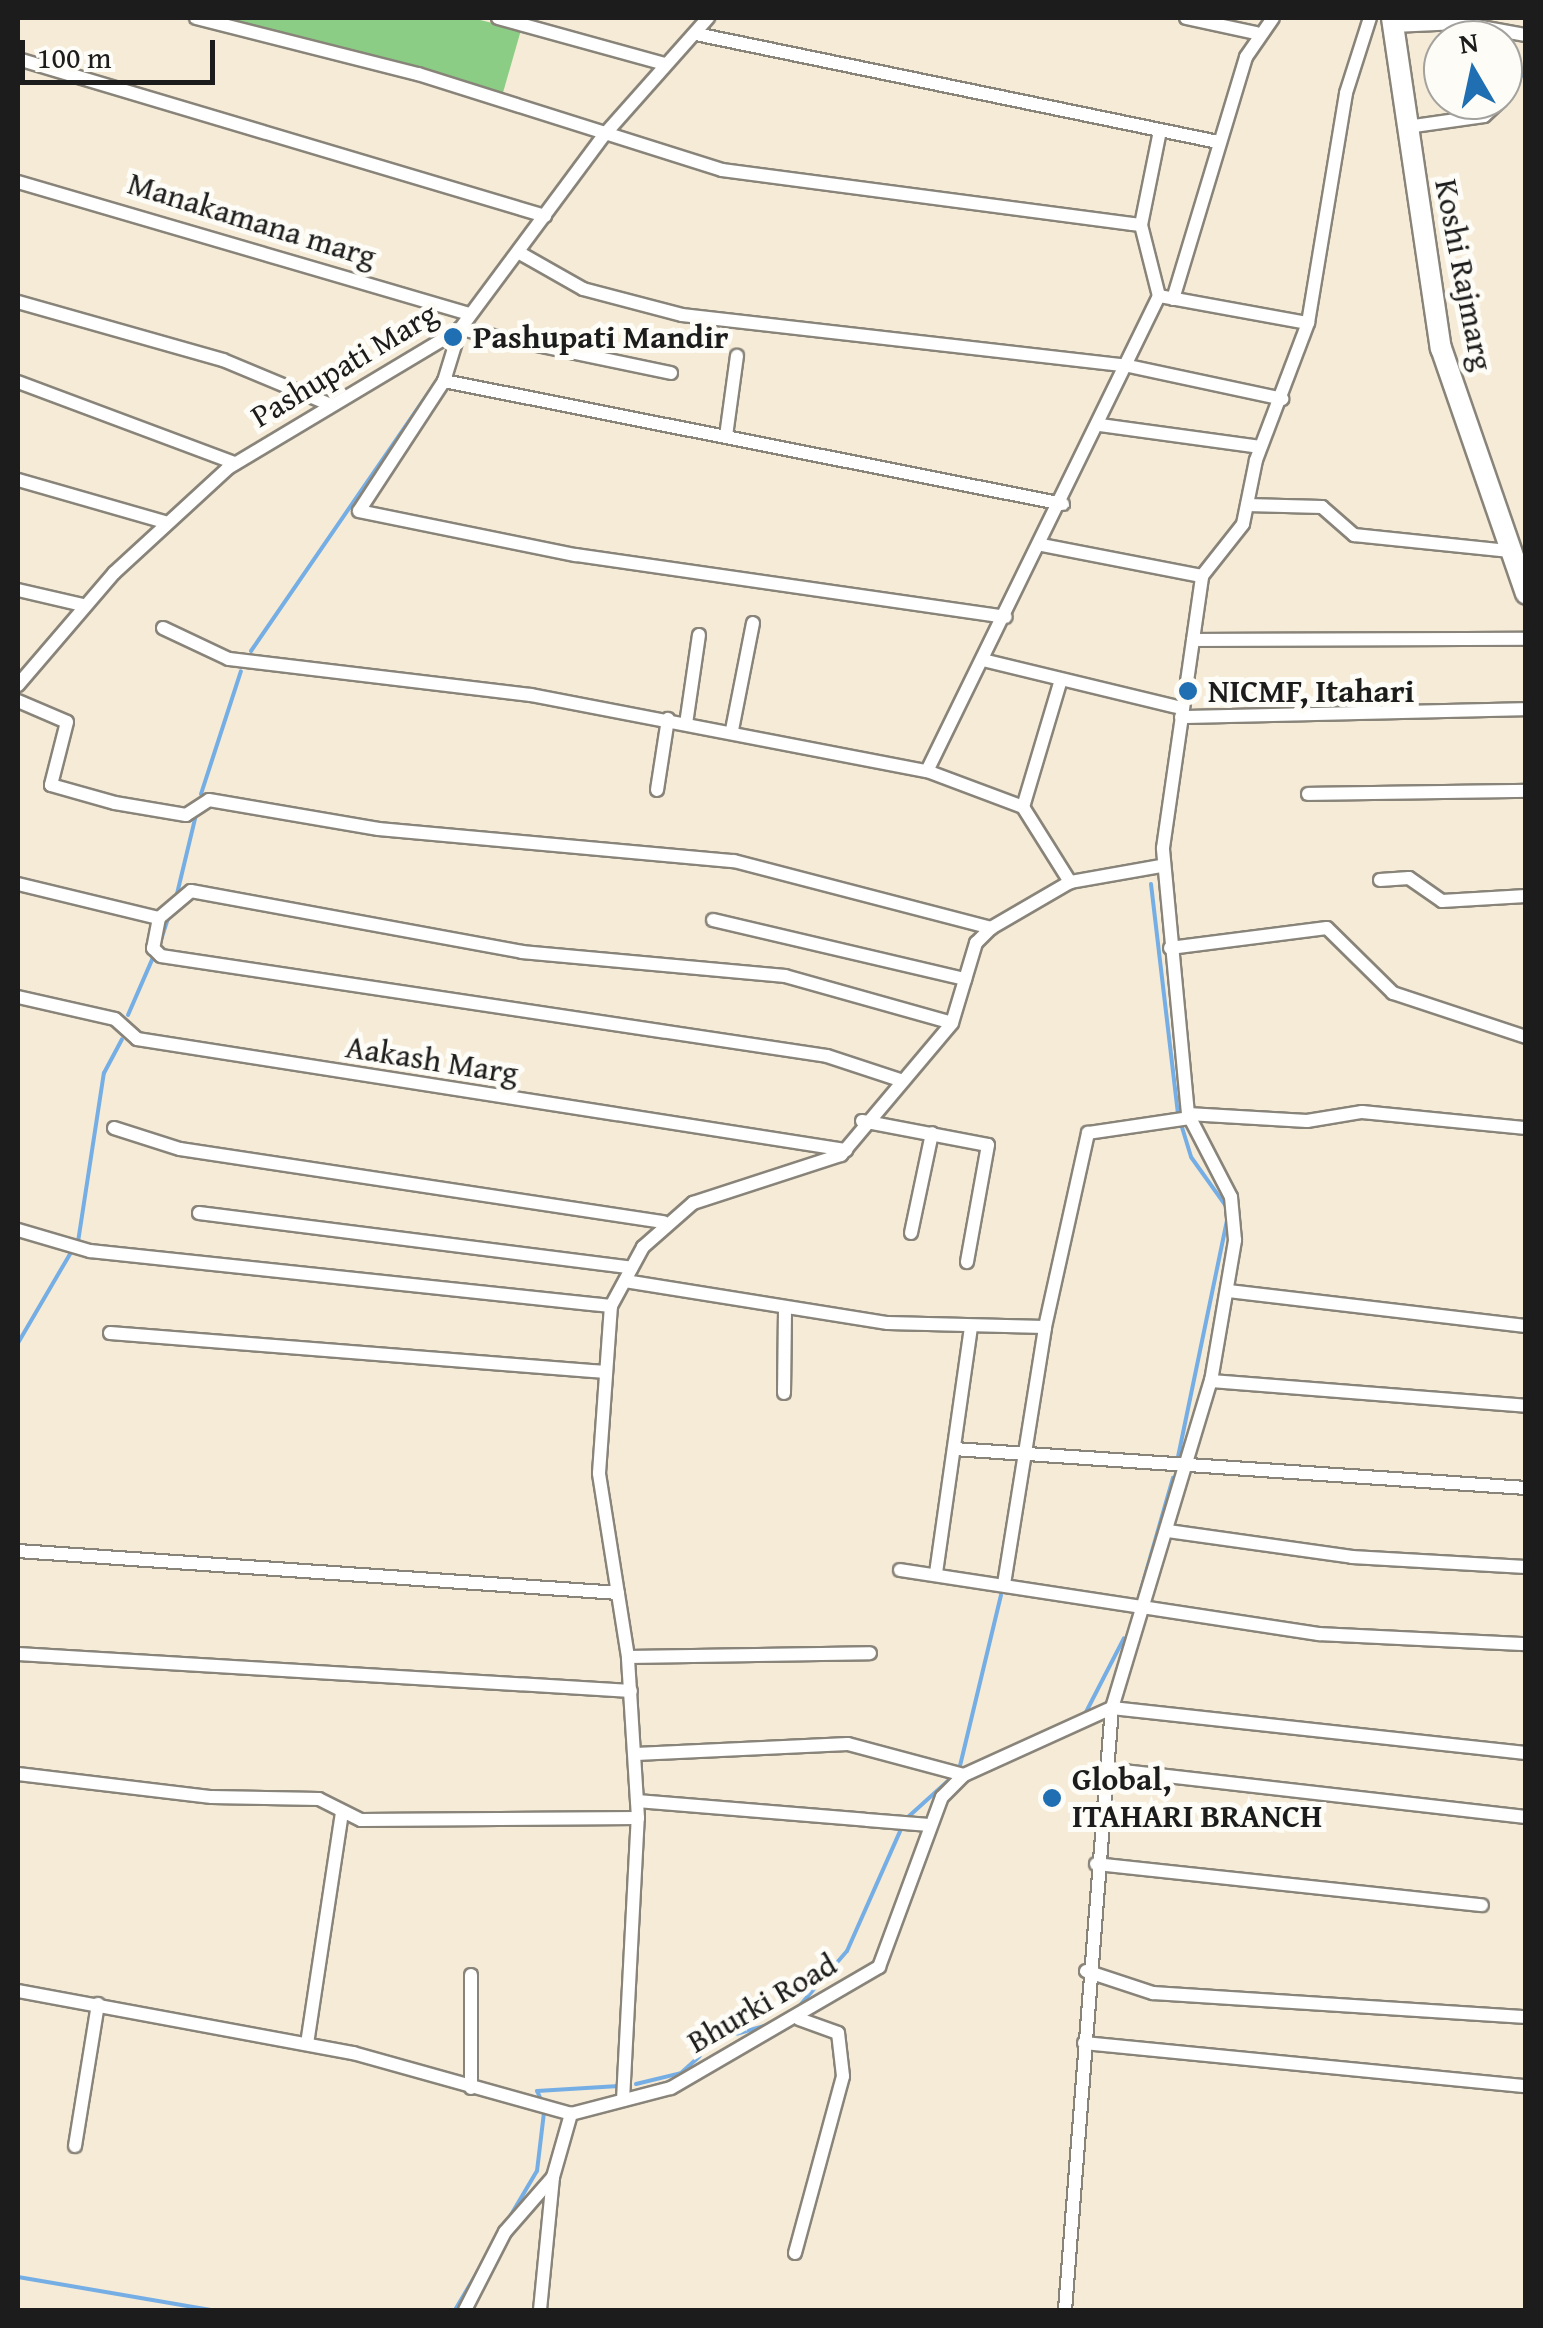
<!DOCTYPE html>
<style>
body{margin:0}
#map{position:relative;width:1543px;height:2328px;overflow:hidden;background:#f6ebd7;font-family:"Gentium Book Plus",serif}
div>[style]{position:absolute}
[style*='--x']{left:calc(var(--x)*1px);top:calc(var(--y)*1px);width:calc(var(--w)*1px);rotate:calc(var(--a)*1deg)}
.green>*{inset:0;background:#8bcd85}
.stream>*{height:4px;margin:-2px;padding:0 2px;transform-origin:2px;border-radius:2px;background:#75aee5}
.roads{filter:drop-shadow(2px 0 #89847a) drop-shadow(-2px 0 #89847a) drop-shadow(0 2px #89847a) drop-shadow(0 -2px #89847a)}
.minor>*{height:12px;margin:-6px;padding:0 6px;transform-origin:6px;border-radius:6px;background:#fff}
.primary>*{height:20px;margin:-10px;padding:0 10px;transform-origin:10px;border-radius:10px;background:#fff}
.dots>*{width:28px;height:28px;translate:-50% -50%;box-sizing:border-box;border:5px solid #fdfcf7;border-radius:50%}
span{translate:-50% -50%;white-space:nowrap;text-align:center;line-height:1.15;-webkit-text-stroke:10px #fdfcf7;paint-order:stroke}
.street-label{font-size:32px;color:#1c1c1c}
.poi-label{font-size:32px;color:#1c1c1c;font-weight:700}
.left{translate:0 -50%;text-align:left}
.frame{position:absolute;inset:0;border:20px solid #1c1c1c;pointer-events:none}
.north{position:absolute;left:1423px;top:20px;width:100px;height:100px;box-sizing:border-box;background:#fdfcf7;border:2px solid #a3a29f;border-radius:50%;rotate:351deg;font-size:28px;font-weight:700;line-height:40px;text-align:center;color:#1c1c1c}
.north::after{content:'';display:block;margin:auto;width:35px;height:45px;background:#1f6fb2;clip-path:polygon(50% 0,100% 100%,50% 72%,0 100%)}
.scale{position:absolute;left:20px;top:40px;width:195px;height:45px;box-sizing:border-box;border:5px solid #1c1c1c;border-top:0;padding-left:12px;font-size:30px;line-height:35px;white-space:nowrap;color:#1c1c1c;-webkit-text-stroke:8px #fdfcf7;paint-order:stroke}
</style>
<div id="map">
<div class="green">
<div style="clip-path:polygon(209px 18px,472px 18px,521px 30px,502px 96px)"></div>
</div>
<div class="stream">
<div style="--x:1503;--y:56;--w:32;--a:44"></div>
<div style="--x:1526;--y:219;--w:6;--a:90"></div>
<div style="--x:251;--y:651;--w:325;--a:-55.5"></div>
<div style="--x:201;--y:794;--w:129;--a:-72"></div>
<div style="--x:1151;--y:884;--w:232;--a:83.3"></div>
<div style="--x:176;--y:898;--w:85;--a:-76.5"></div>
<div style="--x:161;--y:940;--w:25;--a:-72"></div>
<div style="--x:128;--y:1015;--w:68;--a:-66.5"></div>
<div style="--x:1181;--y:1124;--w:34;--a:73"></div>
<div style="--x:1191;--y:1157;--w:60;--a:54.5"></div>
<div style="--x:78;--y:1242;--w:171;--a:-81.3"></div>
<div style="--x:104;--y:1073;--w:38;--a:-62"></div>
<div style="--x:18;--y:1343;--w:109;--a:-59.7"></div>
<div style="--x:1178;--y:1457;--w:241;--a:-78.3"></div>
<div style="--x:1138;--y:1600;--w:127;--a:-74"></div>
<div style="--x:1085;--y:1714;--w:85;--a:-62.8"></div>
<div style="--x:959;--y:1770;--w:180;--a:-76.5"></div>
<div style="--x:908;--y:1817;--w:57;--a:-42.1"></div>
<div style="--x:795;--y:2011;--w:79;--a:-49.1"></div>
<div style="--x:847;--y:1951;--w:136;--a:-66.1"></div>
<div style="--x:736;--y:2034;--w:35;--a:-16"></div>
<div style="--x:636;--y:2084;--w:46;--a:-13.7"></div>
<div style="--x:681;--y:2073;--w:25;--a:-42"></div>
<div style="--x:542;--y:2102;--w:12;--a:-114"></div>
<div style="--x:537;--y:2091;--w:82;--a:-3.5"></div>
<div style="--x:18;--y:2277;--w:197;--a:9.7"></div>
<div style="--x:455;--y:2310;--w:161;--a:-59.5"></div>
<div style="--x:537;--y:2171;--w:59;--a:-83.2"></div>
</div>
<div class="roads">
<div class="minor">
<div style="--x:196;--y:18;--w:229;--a:14.2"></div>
<div style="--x:418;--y:74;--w:319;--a:17.5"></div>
<div style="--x:722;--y:170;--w:414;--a:7.5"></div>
<div style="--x:1132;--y:224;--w:9;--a:6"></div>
<div style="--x:1141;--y:225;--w:96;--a:-78.6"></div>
<div style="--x:498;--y:18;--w:173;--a:15.4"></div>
<div style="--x:1186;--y:18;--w:72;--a:12.1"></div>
<div style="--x:1393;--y:26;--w:66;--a:-2.6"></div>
<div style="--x:1459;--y:23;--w:68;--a:10.2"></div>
<div style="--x:696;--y:34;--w:533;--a:11.69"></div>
<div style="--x:18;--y:59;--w:550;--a:16.59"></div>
<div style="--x:1407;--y:127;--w:78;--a:-8.1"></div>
<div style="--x:1484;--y:116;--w:23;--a:-43"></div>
<div style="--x:18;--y:182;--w:471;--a:16.3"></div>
<div style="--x:1141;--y:225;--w:73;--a:75.8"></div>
<div style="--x:1159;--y:296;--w:151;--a:10.3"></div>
<div style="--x:518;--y:252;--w:75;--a:29.6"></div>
<div style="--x:583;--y:289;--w:102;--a:14.7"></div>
<div style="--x:682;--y:315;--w:445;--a:6.5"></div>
<div style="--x:1124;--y:365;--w:162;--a:12.1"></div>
<div style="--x:1173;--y:299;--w:253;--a:-73.2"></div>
<div style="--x:1246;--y:57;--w:47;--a:-55.3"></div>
<div style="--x:18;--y:302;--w:213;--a:15.8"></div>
<div style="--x:223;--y:360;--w:117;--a:22.6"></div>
<div style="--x:671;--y:373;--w:216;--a:-168.2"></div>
<div style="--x:460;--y:329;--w:54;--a:107.1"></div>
<div style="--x:444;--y:381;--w:155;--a:123.2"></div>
<div style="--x:359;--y:511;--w:221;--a:11.5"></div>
<div style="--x:576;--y:555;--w:434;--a:8.2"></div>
<div style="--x:444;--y:381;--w:631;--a:11.24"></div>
<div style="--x:18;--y:382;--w:232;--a:20.5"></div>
<div style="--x:1100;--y:425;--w:162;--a:7.8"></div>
<div style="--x:726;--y:436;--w:81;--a:-82.2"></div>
<div style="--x:18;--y:480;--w:152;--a:16"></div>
<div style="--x:1247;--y:505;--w:75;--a:1.5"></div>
<div style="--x:1322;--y:507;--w:43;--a:41.2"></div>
<div style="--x:1354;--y:535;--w:157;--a:5.9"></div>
<div style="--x:1042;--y:545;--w:163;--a:11"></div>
<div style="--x:18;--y:590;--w:67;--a:13"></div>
<div style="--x:163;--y:628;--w:73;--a:25.2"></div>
<div style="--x:229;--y:659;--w:304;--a:6.8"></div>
<div style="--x:531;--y:695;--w:403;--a:10.9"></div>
<div style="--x:927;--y:771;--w:103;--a:20.6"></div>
<div style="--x:1023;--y:807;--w:89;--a:57.9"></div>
<div style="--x:1193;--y:640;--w:333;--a:-0.2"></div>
<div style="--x:987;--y:661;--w:201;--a:13.6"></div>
<div style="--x:18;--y:685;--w:148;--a:-49.4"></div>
<div style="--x:114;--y:573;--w:155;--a:-42.6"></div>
<div style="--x:228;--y:468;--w:270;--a:-30.9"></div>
<div style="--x:460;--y:329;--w:242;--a:-53.4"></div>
<div style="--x:604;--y:135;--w:157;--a:-48.4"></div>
<div style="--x:18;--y:701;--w:53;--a:23.2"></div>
<div style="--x:67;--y:722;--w:65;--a:104.3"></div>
<div style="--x:51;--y:785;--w:66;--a:15.7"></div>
<div style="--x:115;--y:803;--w:72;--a:9.6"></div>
<div style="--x:186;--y:815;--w:27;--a:-33"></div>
<div style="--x:209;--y:800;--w:172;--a:9.7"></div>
<div style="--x:379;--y:829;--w:356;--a:5.2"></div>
<div style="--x:734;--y:861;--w:266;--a:14.6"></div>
<div style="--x:1181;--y:717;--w:345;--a:-1.3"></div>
<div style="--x:686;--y:724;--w:90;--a:-81.7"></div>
<div style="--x:732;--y:730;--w:109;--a:-78.9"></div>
<div style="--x:927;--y:771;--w:529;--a:-63.97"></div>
<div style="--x:657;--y:790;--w:72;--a:-81.2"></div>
<div style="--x:1308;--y:794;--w:218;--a:-0.8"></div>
<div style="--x:1023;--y:807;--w:129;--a:-73.4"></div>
<div style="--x:1380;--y:880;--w:29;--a:-4"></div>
<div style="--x:1409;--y:878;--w:40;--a:34.9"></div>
<div style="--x:1442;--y:901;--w:84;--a:-3.4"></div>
<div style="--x:18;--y:884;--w:145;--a:13.6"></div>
<div style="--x:159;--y:918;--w:42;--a:-40.2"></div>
<div style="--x:191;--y:891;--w:337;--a:10.4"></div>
<div style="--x:522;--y:952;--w:264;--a:5.2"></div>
<div style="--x:785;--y:976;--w:173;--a:15.7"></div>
<div style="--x:159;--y:918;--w:31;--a:101"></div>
<div style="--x:153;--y:948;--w:11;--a:45"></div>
<div style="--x:161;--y:956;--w:673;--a:8.54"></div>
<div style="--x:827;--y:1056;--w:80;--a:18.2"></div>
<div style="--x:713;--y:920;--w:259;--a:13.2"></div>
<div style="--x:1170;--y:948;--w:158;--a:-7.3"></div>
<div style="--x:1327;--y:928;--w:93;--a:44.6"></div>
<div style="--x:1393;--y:993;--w:140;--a:18.3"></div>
<div style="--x:18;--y:997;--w:99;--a:12.8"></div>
<div style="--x:115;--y:1019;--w:30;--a:42"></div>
<div style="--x:137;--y:1039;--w:718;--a:8.9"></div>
<div style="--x:1188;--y:1114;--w:119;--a:3.4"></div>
<div style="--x:1307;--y:1121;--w:56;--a:-9.3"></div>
<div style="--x:1362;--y:1112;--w:165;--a:5.6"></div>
<div style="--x:862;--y:1121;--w:128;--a:10.8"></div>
<div style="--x:988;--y:1145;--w:119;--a:100.2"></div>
<div style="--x:114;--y:1128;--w:69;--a:17.7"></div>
<div style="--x:180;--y:1149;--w:489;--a:8.6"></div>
<div style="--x:199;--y:1213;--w:436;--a:7.2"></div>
<div style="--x:18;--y:1230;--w:75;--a:16.3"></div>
<div style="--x:90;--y:1251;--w:524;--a:6.03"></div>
<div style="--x:911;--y:1233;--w:102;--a:-78.1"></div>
<div style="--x:625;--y:1281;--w:266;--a:9.1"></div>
<div style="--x:888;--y:1323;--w:157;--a:1.5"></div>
<div style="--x:1045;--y:1327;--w:199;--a:-77.5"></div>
<div style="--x:1088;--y:1133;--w:102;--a:-8.4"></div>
<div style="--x:1228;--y:1291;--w:300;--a:6.7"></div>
<div style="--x:110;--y:1333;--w:494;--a:4.5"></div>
<div style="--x:1211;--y:1381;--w:316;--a:4.5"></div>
<div style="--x:784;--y:1393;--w:84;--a:-89.3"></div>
<div style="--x:954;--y:1449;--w:573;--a:3.9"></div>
<div style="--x:1168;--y:1531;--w:186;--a:8"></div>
<div style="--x:1352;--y:1557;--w:174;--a:3.3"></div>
<div style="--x:18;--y:1551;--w:601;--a:4"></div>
<div style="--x:900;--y:1570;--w:424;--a:8.7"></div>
<div style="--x:1319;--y:1634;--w:207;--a:2.8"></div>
<div style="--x:936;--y:1573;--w:249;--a:-81.9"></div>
<div style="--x:1004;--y:1584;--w:260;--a:-80.9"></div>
<div style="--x:18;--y:1654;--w:614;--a:3.45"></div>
<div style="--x:628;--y:1657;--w:242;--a:-0.9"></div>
<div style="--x:636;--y:1754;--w:212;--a:-2.7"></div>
<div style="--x:848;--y:1744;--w:120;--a:15"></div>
<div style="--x:1105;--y:1769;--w:424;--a:6.5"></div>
<div style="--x:18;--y:1774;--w:195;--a:6.8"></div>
<div style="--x:212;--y:1797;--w:107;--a:1.1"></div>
<div style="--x:319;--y:1799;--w:47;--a:26.6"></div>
<div style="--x:361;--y:1820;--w:277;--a:-0.4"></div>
<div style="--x:637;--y:1801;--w:290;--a:4.7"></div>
<div style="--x:1096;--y:1864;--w:388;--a:6.1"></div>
<div style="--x:1086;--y:1971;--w:71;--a:18.2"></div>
<div style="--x:1153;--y:1993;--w:374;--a:3.7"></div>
<div style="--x:18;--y:1991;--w:341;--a:10.5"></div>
<div style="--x:353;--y:2053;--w:226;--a:15.6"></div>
<div style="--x:571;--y:2114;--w:103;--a:-14.6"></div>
<div style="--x:671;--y:2088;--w:241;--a:-30.2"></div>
<div style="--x:879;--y:1967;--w:181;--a:-69.7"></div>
<div style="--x:942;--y:1797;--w:31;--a:-45"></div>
<div style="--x:964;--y:1775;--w:162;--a:-24.4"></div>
<div style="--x:1112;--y:1708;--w:416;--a:6.2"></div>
<div style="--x:1084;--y:2043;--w:444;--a:5.6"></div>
<div style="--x:307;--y:2044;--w:234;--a:-81.4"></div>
<div style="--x:471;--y:2088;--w:113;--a:-90"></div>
<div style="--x:623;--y:2100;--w:282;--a:-87"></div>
<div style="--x:638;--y:1818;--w:161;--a:-93.6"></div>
<div style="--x:628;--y:1657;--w:186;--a:-99"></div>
<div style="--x:599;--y:1473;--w:167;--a:-85.9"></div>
<div style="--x:611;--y:1306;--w:67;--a:-61.5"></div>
<div style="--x:643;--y:1247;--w:67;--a:-41.3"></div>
<div style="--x:693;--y:1203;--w:156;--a:-18"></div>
<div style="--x:841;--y:1155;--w:172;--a:-49.9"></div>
<div style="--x:952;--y:1023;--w:84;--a:-73.3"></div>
<div style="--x:976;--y:943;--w:21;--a:-45"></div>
<div style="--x:991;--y:928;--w:91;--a:-30.2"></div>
<div style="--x:1070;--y:882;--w:92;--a:-10"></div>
<div style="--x:75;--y:2146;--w:144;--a:-80.8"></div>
<div style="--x:795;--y:2253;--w:183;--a:-74.8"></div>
<div style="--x:843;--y:2076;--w:43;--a:-96.6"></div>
<div style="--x:838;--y:2033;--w:41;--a:-160.3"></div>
<div style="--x:465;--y:2310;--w:88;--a:-62.9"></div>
<div style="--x:505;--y:2232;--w:73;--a:-48.9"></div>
<div style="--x:540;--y:2310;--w:134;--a:-84.4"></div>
<div style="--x:553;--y:2177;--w:66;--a:-74.1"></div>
<div style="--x:1065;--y:2310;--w:604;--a:-85.54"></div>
<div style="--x:1112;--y:1708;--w:342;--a:-73.2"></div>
<div style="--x:1211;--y:1381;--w:143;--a:-80.3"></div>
<div style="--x:1235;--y:1240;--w:43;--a:-95.3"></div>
<div style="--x:1231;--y:1197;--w:93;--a:-117.4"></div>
<div style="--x:1188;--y:1114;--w:267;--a:-95.4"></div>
<div style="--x:1163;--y:848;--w:275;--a:-81.8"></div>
<div style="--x:1202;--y:576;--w:66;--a:-51.7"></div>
<div style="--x:1243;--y:524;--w:65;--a:-78.5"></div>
<div style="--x:1256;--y:460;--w:147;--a:-69.2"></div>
<div style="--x:1308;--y:323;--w:233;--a:-80.6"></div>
<div style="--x:1346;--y:93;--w:79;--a:-72.3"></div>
</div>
<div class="primary">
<div style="--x:1392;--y:18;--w:334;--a:81.6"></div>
<div style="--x:1441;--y:348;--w:260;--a:70.9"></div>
</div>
</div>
<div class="dots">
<div style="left:453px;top:337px;background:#1f6fb2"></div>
<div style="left:1188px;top:691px;background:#1f6fb2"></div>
<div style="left:1052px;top:1798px;background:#1f6fb2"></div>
</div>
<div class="street-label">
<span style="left:252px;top:220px;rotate:17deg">Manakamana marg</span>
<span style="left:1464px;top:275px;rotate:79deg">Koshi Rajmarg</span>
<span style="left:344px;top:365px;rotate:-31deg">Pashupati Marg</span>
<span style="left:432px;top:1060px;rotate:9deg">Aakash Marg</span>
<span style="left:762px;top:2003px;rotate:-30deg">Bhurki Road</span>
</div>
<div class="poi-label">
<span class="left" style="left:473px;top:337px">Pashupati Mandir</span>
<span class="left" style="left:1208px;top:691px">NICMF, Itahari</span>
<span class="left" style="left:1072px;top:1798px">Global,<br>ITAHARI BRANCH</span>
</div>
<div class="frame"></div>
<div class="north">N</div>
<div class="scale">100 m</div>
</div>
